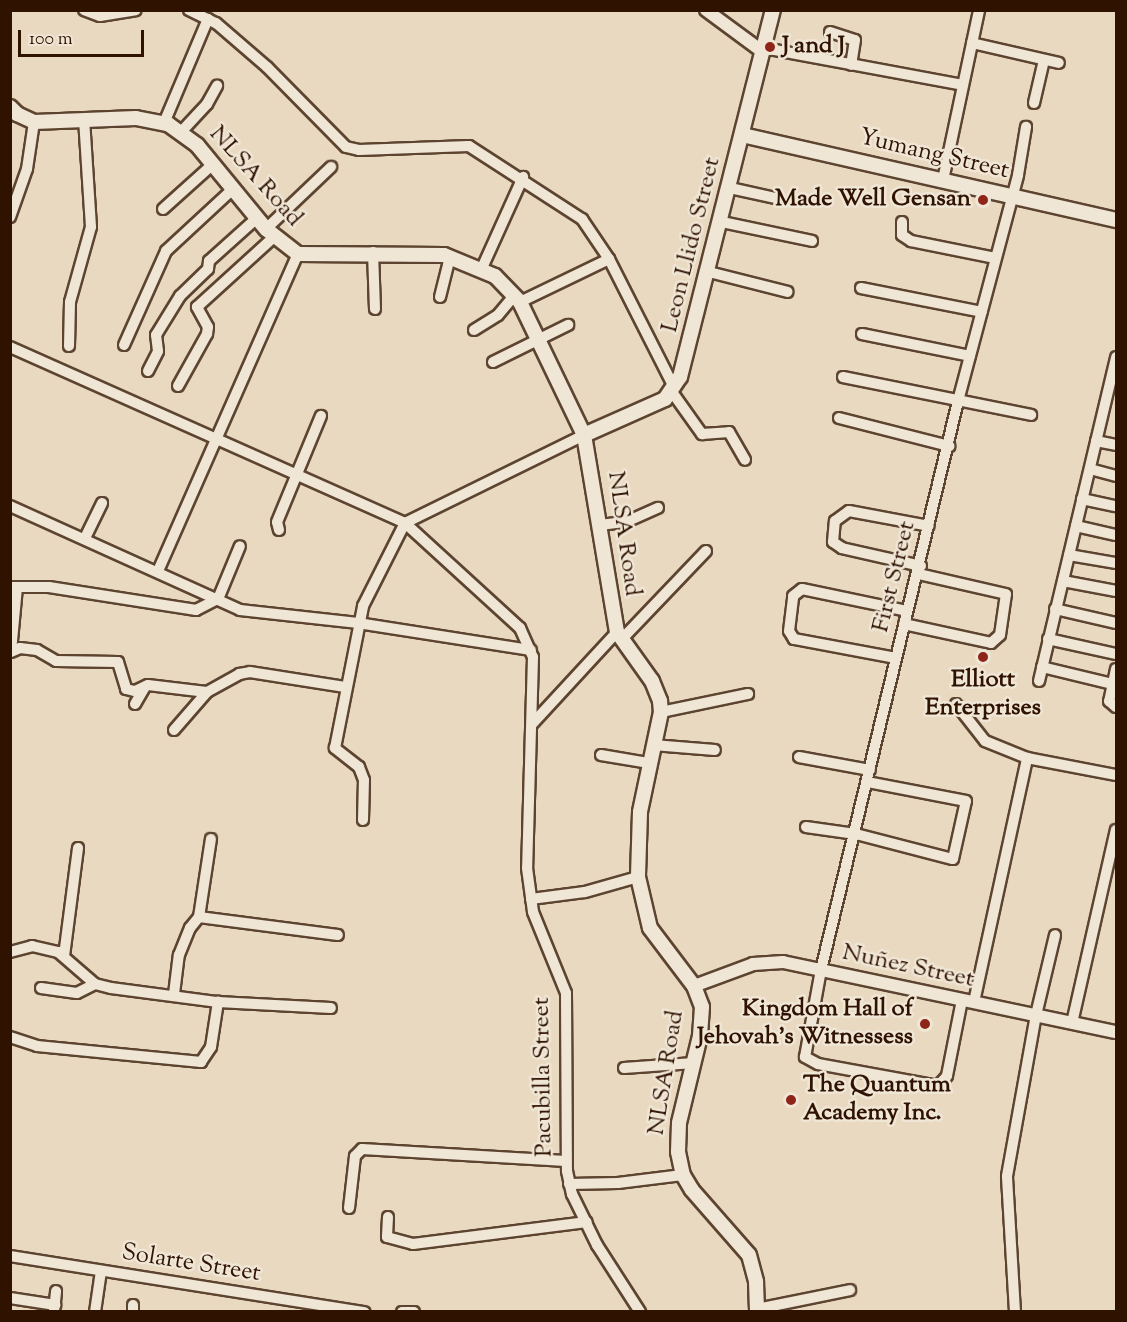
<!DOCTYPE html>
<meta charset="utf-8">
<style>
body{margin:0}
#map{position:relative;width:1127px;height:1322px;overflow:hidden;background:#e8d9c0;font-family:"Sorts Mill Goudy",serif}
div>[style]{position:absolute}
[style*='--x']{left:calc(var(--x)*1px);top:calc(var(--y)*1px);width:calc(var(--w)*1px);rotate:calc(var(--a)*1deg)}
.roads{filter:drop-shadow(2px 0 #5d4430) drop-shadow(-2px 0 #5d4430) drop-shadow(0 2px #5d4430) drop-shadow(0 -2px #5d4430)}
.minor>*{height:10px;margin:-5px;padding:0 5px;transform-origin:5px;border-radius:5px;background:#f0e6d6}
.tertiary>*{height:12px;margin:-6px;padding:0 6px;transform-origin:6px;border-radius:6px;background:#f0e6d6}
.secondary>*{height:14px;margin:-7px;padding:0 7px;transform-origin:7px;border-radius:7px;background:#f0e6d6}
.dots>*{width:16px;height:16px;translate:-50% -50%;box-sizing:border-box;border:3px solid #f0e6d6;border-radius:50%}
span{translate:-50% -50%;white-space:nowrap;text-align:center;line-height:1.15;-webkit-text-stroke:5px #f0e6d6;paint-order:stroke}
.poi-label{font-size:24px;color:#2f1200;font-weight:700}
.left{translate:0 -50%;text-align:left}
.right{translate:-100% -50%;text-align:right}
.street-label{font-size:24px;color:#2f1200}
.frame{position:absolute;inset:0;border:12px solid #2f1200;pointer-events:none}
.scale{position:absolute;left:18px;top:30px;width:126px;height:27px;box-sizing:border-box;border:3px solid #2f1200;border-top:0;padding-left:8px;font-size:18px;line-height:21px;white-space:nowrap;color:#2f1200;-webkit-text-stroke:4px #f0e6d6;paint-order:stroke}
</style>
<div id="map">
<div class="roads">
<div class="minor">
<div style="--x:84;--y:10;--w:17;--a:21"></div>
<div style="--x:100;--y:16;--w:36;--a:-9"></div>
<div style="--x:189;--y:10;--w:30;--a:26"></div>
<div style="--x:216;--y:23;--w:67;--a:40.8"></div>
<div style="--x:267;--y:67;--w:112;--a:45.4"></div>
<div style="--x:346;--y:147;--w:13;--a:13"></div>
<div style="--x:359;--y:150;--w:110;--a:-2.1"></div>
<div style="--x:469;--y:146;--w:135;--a:32.9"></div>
<div style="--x:582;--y:219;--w:48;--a:56"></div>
<div style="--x:609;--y:259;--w:144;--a:63.1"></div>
<div style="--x:830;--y:32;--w:26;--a:18"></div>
<div style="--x:855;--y:40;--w:25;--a:99"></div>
<div style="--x:972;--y:43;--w:89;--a:12.9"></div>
<div style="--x:764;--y:48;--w:202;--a:10.5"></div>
<div style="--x:1034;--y:103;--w:44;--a:-76.9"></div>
<div style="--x:164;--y:123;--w:113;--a:-67.1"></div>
<div style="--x:181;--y:132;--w:38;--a:-47"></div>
<div style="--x:207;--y:104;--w:21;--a:-61"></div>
<div style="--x:943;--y:180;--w:174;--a:-78"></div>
<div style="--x:730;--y:188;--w:47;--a:12.3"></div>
<div style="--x:163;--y:209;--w:67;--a:-42"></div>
<div style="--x:10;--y:217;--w:51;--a:-70.5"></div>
<div style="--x:27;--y:169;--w:48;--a:-81.5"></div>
<div style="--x:722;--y:222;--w:92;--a:11.9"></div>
<div style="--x:902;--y:222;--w:13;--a:90"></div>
<div style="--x:902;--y:235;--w:11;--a:34"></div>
<div style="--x:911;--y:241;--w:86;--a:11.4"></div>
<div style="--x:266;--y:229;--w:90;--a:-43.6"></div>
<div style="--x:373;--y:252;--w:57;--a:88"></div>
<div style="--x:482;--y:268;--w:100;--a:-65.7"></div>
<div style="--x:709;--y:272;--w:81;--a:14.2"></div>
<div style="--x:861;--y:288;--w:123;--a:11.2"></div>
<div style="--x:440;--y:297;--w:41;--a:-76"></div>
<div style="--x:520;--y:302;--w:99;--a:-25.8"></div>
<div style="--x:474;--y:330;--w:28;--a:-32"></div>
<div style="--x:498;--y:315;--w:26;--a:-50"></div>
<div style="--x:862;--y:334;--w:110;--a:11.5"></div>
<div style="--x:124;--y:345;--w:103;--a:-65.9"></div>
<div style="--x:166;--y:251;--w:91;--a:-42.8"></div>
<div style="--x:69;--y:346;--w:44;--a:-88.7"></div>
<div style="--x:70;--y:302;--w:78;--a:-74.4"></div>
<div style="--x:91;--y:227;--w:107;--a:-93.7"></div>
<div style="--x:10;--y:347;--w:432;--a:24"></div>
<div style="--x:405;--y:523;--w:199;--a:-26.2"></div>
<div style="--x:493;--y:362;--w:84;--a:-26.3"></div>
<div style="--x:148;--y:371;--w:22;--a:-63"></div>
<div style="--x:158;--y:351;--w:16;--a:-97"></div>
<div style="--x:156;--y:335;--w:46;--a:-58.4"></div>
<div style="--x:180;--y:296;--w:39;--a:-44"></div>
<div style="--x:208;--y:269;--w:8;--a:-83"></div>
<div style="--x:209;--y:261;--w:64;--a:-41.9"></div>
<div style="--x:843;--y:377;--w:192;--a:11.4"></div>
<div style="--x:178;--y:386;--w:60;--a:-60.9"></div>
<div style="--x:207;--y:334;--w:7;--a:-82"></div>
<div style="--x:208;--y:327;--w:23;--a:-119"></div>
<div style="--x:197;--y:307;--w:104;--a:-42.3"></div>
<div style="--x:672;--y:392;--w:52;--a:54.5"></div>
<div style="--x:702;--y:434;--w:27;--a:-4"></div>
<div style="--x:729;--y:432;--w:32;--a:60"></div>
<div style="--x:839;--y:418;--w:114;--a:14.3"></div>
<div style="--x:1096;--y:441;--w:20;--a:11"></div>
<div style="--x:1090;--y:469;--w:27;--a:15"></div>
<div style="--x:1082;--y:499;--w:35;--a:12"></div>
<div style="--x:10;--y:506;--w:252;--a:24.3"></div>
<div style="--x:240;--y:610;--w:119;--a:6.3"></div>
<div style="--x:358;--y:623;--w:175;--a:8.9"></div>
<div style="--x:600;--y:525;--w:26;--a:-7"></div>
<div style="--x:626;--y:522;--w:35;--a:-24"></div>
<div style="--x:1076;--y:526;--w:41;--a:12.7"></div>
<div style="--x:279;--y:530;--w:8;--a:-104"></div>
<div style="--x:277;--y:522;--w:115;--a:-67.5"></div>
<div style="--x:85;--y:538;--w:39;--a:-64"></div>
<div style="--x:1069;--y:555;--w:48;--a:9.7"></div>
<div style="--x:921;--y:566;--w:81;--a:-167.2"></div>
<div style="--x:842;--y:548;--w:11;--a:-146"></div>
<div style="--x:833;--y:542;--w:21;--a:-85"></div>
<div style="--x:835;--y:521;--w:17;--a:-36"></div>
<div style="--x:849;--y:511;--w:81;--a:10.6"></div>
<div style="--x:158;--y:571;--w:347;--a:-66.2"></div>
<div style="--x:1063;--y:581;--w:54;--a:10.7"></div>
<div style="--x:11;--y:587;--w:38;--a:0"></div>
<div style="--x:49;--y:587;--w:149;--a:8.9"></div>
<div style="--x:196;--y:610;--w:25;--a:-27"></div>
<div style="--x:218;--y:599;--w:57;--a:-67.5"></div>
<div style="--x:17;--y:587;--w:65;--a:95.3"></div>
<div style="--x:11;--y:652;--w:10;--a:-24"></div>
<div style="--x:20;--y:648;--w:17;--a:7"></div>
<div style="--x:37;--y:650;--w:22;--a:30"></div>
<div style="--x:56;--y:661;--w:62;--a:0.9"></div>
<div style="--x:118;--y:662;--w:28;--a:73"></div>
<div style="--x:126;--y:689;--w:9;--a:13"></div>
<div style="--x:135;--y:691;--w:14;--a:-25"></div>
<div style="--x:148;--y:685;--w:59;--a:6.8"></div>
<div style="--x:1055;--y:609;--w:63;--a:12.9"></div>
<div style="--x:904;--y:624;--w:89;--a:12.3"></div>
<div style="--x:991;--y:643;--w:12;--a:-42"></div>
<div style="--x:1000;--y:635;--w:41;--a:-81.7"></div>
<div style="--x:1006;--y:594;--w:89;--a:-167.1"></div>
<div style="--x:1048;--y:639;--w:70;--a:12.4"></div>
<div style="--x:621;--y:640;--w:123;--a:-46.3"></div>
<div style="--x:896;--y:658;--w:104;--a:-169.4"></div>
<div style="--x:794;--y:639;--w:9;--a:-122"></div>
<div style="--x:789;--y:631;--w:35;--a:-83"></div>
<div style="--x:793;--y:596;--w:11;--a:-38"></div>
<div style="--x:802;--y:589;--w:107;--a:11.8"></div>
<div style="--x:1042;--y:667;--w:73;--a:13.5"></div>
<div style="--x:1116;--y:669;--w:33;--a:102"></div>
<div style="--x:1109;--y:701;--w:9;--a:41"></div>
<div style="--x:1039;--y:681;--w:333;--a:-76.6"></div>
<div style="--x:135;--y:704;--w:20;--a:-60"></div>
<div style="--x:956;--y:704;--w:47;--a:51.9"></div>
<div style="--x:985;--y:741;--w:45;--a:22"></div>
<div style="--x:1027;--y:758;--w:91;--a:10.8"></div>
<div style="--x:661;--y:712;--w:89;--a:-11.7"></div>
<div style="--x:533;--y:723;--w:124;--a:-47.3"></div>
<div style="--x:174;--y:730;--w:50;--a:-49"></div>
<div style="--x:207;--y:692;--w:37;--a:-29"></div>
<div style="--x:239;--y:674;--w:11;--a:-10"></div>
<div style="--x:250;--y:672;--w:96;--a:9"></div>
<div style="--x:653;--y:745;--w:62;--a:4.6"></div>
<div style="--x:601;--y:755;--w:49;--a:9.5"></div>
<div style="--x:799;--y:757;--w:72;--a:10.4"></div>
<div style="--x:363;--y:820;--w:40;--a:-88.6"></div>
<div style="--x:364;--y:780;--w:14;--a:-111"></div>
<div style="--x:359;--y:767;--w:31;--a:-142"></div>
<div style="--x:335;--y:748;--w:145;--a:-78.8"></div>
<div style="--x:363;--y:606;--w:93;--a:-63.2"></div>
<div style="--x:405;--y:523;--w:156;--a:42.4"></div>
<div style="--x:520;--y:628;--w:32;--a:66"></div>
<div style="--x:533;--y:657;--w:211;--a:91.6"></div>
<div style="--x:527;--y:868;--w:44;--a:82.2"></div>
<div style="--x:533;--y:912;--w:87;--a:67.8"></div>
<div style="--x:566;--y:993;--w:178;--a:89.7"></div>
<div style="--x:567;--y:1171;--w:24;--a:78"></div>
<div style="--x:572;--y:1194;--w:57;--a:63.9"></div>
<div style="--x:597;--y:1245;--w:80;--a:57.3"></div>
<div style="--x:806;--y:827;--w:50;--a:8"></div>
<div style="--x:856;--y:834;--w:100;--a:14.5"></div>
<div style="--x:953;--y:859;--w:59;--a:-77.4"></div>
<div style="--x:966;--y:801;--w:101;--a:-169.1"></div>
<div style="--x:531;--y:899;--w:54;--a:-7.4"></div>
<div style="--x:585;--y:892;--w:55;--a:-15.8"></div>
<div style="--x:199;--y:917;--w:79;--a:-81.3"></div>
<div style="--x:10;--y:952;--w:23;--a:-15"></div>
<div style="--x:32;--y:946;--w:27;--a:13"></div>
<div style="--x:58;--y:952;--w:49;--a:40.9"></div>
<div style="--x:95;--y:984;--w:16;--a:14"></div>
<div style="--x:111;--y:988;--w:108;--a:7.5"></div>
<div style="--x:218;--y:1002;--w:113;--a:3"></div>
<div style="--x:64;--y:956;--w:109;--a:-82.6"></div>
<div style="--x:41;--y:988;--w:36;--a:8"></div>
<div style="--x:77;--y:993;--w:20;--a:-27"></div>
<div style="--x:174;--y:994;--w:39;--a:-83"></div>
<div style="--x:179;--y:955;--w:29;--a:-68"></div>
<div style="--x:190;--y:928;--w:14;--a:-51"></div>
<div style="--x:199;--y:917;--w:140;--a:7.4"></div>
<div style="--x:962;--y:1000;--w:77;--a:101.2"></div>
<div style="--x:947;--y:1076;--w:13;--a:132"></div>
<div style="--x:938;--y:1086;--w:122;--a:-169.6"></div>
<div style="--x:818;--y:1064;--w:15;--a:-152"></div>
<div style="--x:805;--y:1057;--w:88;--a:-79.6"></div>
<div style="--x:821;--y:970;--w:585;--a:-76.46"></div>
<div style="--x:958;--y:401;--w:234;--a:-75.1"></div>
<div style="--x:1018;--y:175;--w:49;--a:-80.5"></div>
<div style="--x:974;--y:1002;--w:250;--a:-77.7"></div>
<div style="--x:1072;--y:1023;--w:198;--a:-77.2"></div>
<div style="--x:10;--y:1037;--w:28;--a:18"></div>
<div style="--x:37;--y:1046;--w:165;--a:5.6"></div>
<div style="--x:201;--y:1062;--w:18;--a:-56"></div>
<div style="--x:211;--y:1047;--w:46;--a:-81.2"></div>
<div style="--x:624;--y:1068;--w:70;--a:-4.1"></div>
<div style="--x:569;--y:1184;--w:49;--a:-1.2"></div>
<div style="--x:618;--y:1183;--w:65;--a:-7"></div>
<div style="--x:349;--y:1208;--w:52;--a:-83.4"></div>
<div style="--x:355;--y:1156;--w:10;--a:-45"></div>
<div style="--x:362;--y:1149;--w:204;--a:3.4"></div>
<div style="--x:388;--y:1217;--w:20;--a:93"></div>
<div style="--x:387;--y:1237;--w:27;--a:15"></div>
<div style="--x:413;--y:1244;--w:175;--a:-7.2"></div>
<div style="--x:10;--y:1256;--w:359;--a:9"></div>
<div style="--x:10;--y:1298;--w:46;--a:8.8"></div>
<div style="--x:757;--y:1309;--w:95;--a:-11.5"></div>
<div style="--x:54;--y:1311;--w:20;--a:-84"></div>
<div style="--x:95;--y:1312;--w:41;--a:-81.7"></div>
<div style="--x:133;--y:1312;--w:7;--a:-90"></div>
<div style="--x:402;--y:1312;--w:12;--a:0"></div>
<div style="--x:1015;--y:1312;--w:136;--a:-93.4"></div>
<div style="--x:1007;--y:1176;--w:164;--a:-79.8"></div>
<div style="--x:1036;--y:1015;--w:82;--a:-76.6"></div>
</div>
<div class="tertiary">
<div style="--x:706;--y:10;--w:71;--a:36.4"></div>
<div style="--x:694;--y:986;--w:63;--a:-20.4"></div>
<div style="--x:753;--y:964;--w:30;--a:-4"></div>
<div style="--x:783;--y:962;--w:340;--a:11.9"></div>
</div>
<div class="secondary">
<div style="--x:10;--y:107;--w:10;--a:45"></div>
<div style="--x:17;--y:114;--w:19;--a:25"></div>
<div style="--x:34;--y:122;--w:102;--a:-2.2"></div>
<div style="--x:136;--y:118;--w:33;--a:11"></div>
<div style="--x:168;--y:124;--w:36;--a:36"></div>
<div style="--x:197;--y:145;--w:109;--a:50.6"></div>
<div style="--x:266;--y:229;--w:41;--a:38"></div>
<div style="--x:298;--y:254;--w:146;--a:0.4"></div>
<div style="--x:444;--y:255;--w:55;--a:22.4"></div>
<div style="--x:495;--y:276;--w:36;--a:46"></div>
<div style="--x:520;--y:302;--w:148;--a:64.3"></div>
<div style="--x:584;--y:435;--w:200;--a:80.5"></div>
<div style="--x:617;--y:632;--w:60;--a:54.5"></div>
<div style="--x:652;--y:681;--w:22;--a:68"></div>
<div style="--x:660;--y:701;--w:11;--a:85"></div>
<div style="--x:661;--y:712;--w:102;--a:101.9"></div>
<div style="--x:640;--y:812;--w:65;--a:91.8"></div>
<div style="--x:638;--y:877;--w:52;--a:76.8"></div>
<div style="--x:650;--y:928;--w:73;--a:52.8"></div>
<div style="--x:694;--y:986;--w:22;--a:69"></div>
<div style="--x:702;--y:1007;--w:29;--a:94"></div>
<div style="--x:700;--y:1036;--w:89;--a:103.6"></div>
<div style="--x:679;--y:1123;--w:29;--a:92"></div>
<div style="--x:678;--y:1152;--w:24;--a:78"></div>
<div style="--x:683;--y:1175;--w:17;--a:59"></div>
<div style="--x:692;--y:1190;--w:86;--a:48.8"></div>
<div style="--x:749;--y:1255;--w:28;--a:75"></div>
<div style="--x:756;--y:1282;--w:30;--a:88"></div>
<div style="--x:742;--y:135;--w:384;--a:12.8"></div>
<div style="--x:584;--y:435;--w:89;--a:-24"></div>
<div style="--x:665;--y:399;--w:27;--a:-56"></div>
<div style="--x:680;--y:377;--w:379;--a:-75.8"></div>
</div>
</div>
<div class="dots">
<div style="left:770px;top:47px;background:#8f2418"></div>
<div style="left:983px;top:200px;background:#8f2418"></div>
<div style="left:983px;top:657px;background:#8f2418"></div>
<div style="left:925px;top:1024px;background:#8f2418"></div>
<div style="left:791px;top:1100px;background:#8f2418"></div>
</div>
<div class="poi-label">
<span class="left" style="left:782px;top:47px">J and J</span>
<span class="right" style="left:971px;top:200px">Made Well Gensan</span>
<span style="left:983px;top:695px">Elliott<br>Enterprises</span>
<span class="right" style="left:913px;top:1024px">Kingdom Hall of<br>Jehovah's Witnessess</span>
<span class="left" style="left:803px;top:1100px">The Quantum<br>Academy Inc.</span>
</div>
<div class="street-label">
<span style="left:934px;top:155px;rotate:13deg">Yumang Street</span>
<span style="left:255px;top:177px;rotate:48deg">NLSA Road</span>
<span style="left:692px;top:245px;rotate:-76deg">Leon Llido Street</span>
<span style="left:623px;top:534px;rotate:82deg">NLSA Road</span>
<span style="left:895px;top:577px;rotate:-76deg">First Street</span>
<span style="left:908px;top:967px;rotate:12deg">Nuñez Street</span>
<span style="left:667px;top:1073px;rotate:-81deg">NLSA Road</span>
<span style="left:544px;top:1077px;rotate:-91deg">Pacubilla Street</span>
<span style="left:191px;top:1264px;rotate:9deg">Solarte Street</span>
</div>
<div class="frame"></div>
<div class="scale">100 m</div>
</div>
